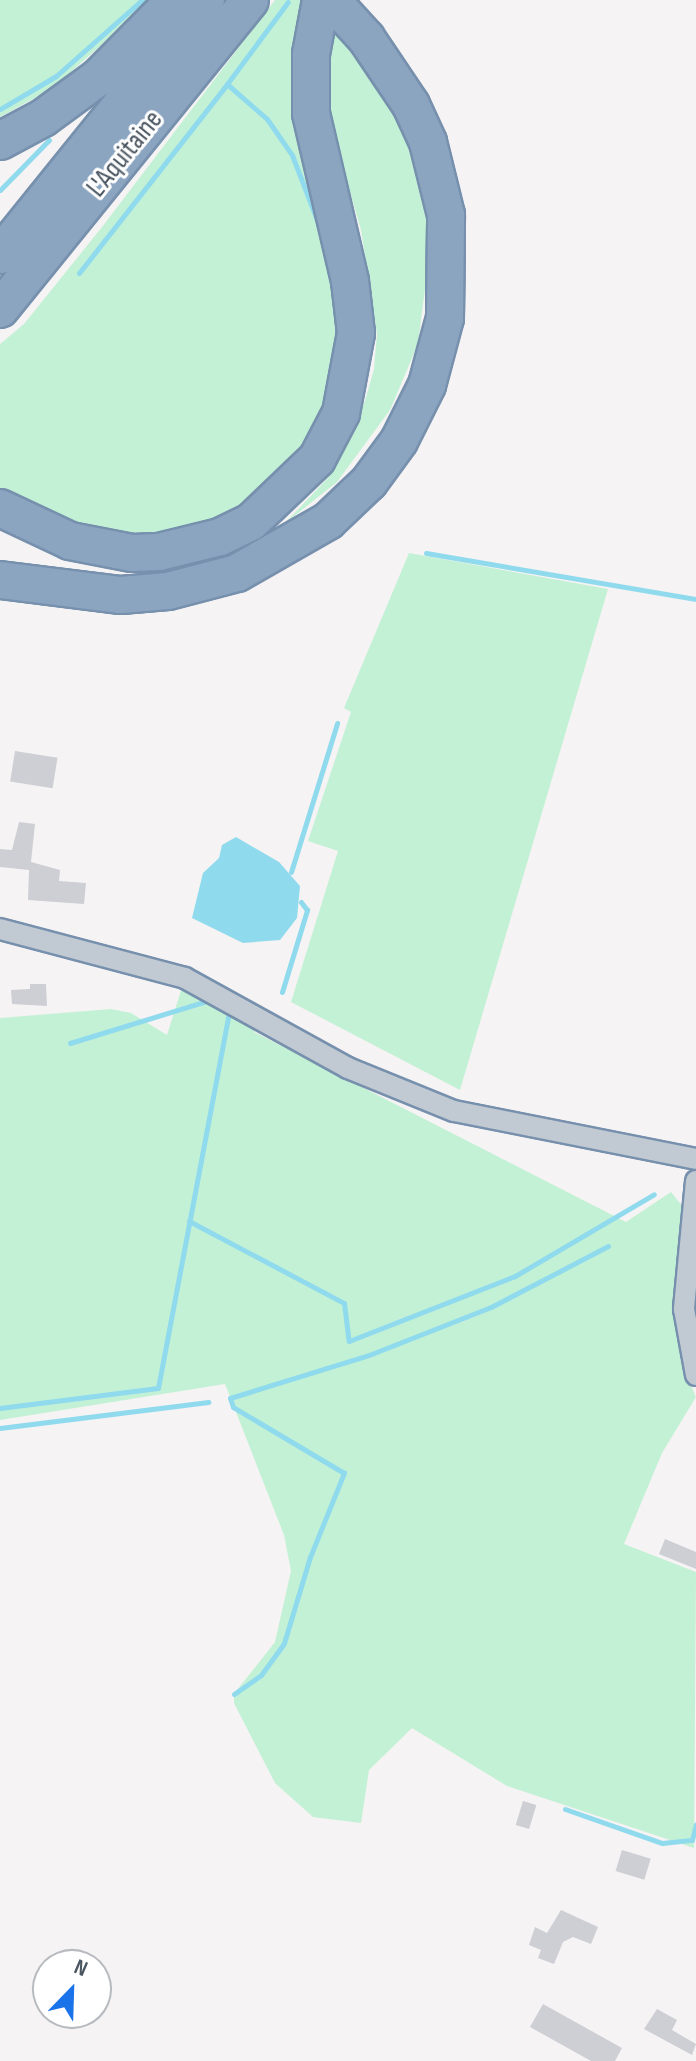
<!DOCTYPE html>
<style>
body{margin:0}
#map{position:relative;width:696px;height:2061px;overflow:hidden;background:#f5f3f3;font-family:"Sofia Sans Condensed",sans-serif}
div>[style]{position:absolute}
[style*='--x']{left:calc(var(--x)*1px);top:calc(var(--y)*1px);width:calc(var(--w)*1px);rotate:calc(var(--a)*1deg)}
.green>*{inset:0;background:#c3f1d5}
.water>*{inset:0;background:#90daee}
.stream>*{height:5px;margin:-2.5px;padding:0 2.5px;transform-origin:2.5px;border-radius:2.5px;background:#90daee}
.building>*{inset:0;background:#cdcfd5;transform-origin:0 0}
.roads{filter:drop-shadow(2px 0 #7690ad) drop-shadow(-2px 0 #7690ad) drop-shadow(0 2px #7690ad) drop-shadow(0 -2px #7690ad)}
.minor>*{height:20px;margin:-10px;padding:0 10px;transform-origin:10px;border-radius:10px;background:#c1cad2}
.motorway>*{height:36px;margin:-18px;padding:0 18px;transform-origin:18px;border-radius:18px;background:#8ba5c1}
span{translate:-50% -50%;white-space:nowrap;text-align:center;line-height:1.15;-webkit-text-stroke:6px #fff;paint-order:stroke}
.street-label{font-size:28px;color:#4a5661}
.north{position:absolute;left:32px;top:1949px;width:80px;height:80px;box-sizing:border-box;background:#fff;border:2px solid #b7bbc0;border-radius:50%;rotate:23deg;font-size:22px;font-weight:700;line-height:32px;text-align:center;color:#4a5661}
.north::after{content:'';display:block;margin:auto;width:28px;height:36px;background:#1a73e8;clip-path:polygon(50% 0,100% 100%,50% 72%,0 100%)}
</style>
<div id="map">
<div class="green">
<div style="clip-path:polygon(0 0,153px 0,51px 89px,0 117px)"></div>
<div style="clip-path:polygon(275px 0,304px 0,336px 253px,337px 354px,325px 430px,248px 515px,139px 546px,0 500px,0 344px,24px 324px,102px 227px)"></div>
<div style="clip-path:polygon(329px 18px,360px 52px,412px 148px,426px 218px,427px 273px,418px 344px,390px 410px,337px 482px,283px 525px,329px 477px,365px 401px,374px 369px,377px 334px,361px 230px,327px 111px)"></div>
<div style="clip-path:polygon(409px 553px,608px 589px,460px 1090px,291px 1002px,338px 851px,308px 841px,351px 712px,344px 708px)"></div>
<div style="clip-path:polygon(185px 978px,261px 1016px,254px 1032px,626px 1222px,671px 1192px,683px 1207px,674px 1307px,681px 1362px,696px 1397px,662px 1453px,624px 1544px,696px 1572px,694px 1848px,507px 1786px,412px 1728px,369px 1770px,361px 1823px,313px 1817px,275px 1783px,234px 1703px,234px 1694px,275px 1642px,291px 1571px,284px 1535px,225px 1384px,0 1420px,0 1018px,111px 1009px,131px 1013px,167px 1035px)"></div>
</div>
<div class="water">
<div style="clip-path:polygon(236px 837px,279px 862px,300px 886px,297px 918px,280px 940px,243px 943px,192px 918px,203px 873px,219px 858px,222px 845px)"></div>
</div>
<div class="stream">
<div style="--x:227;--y:84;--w:102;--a:-53.4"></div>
<div style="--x:0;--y:109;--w:65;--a:-30.5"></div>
<div style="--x:56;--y:76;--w:115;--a:-41.5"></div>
<div style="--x:0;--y:190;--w:70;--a:-45.6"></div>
<div style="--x:79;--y:273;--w:240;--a:-51.9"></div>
<div style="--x:227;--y:84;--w:53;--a:41.2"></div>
<div style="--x:267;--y:119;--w:44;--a:55.2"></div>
<div style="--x:292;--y:155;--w:78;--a:69"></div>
<div style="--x:426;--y:553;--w:274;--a:9.7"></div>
<div style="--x:291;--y:872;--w:156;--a:-72.8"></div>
<div style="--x:282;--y:992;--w:86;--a:-73"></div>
<div style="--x:307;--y:910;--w:10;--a:-127"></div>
<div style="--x:70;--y:1043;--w:146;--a:-17.1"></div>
<div style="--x:189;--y:1221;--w:175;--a:27.9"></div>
<div style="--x:344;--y:1303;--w:38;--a:83"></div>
<div style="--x:349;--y:1341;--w:178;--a:-21.4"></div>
<div style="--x:515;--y:1276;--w:161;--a:-30.5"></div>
<div style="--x:0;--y:1408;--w:159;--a:-7.2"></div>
<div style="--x:158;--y:1388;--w:388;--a:-79.3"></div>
<div style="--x:0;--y:1428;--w:210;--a:-7.1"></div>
<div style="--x:234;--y:1694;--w:33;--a:-35"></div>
<div style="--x:261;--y:1675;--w:39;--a:-54"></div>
<div style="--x:284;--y:1643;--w:90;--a:-73.2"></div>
<div style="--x:310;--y:1557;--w:91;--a:-68"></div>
<div style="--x:344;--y:1473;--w:129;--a:-149.3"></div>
<div style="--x:233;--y:1407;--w:9;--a:-108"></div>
<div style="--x:230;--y:1398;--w:145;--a:-17.2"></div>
<div style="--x:369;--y:1355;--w:131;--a:-21.5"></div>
<div style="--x:491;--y:1307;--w:132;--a:-27.5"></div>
<div style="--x:565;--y:1809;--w:103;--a:19.3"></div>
<div style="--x:662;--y:1843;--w:30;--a:-6"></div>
<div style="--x:692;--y:1840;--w:16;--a:-76"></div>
</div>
<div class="building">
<div style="left:15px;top:751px;width:43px;height:31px;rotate:9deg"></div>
<div style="clip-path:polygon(19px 822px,35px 824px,31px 862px,60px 870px,59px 881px,86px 883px,84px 904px,28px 900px,29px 870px,0 867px,0 849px,12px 850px)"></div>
<div style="clip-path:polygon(30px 984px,46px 984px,47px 1006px,12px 1004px,11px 990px,30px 989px)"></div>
<div style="clip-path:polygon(665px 1539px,696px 1552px,696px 1569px,659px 1554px)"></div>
<div style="left:523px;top:1801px;width:14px;height:25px;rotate:17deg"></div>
<div style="left:622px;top:1850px;width:30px;height:22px;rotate:17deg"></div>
<div style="clip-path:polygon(561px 1910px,598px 1927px,591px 1944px,573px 1937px,563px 1942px,554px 1964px,538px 1958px,541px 1950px,529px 1945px,535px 1927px,547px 1933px)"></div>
<div style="clip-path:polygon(543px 2004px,622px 2048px,615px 2061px,591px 2061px,530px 2027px)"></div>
<div style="clip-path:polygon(657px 2009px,677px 2020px,672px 2030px,696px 2044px,692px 2055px,644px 2029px)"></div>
</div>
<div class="roads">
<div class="minor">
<div style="--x:0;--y:929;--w:191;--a:14.8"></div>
<div style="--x:185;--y:978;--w:186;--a:28.9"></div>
<div style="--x:348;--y:1068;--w:114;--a:22.1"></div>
<div style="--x:454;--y:1111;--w:247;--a:11.2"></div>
<div style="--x:696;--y:1181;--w:129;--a:95.4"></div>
<div style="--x:684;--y:1309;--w:67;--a:79.7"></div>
</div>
<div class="motorway">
<div style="--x:0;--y:141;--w:49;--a:-28.1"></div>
<div style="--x:43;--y:118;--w:69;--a:-36.2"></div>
<div style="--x:99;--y:77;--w:108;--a:-45.4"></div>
<div style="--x:0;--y:255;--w:328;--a:-51.1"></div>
<div style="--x:0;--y:309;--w:397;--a:-51"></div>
<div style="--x:0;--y:508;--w:77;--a:25.2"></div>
<div style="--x:70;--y:541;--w:63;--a:11"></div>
<div style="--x:132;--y:553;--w:27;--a:-2"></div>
<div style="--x:159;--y:552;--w:63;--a:-13.8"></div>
<div style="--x:220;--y:537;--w:34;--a:-26"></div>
<div style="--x:251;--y:522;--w:91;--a:-43.7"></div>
<div style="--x:317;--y:459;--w:52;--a:-62.4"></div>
<div style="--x:341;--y:413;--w:81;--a:-79.4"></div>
<div style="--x:356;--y:333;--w:52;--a:-96.6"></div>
<div style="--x:350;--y:281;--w:172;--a:-103.1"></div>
<div style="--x:311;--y:113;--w:59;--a:-90"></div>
<div style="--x:311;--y:54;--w:55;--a:-79.5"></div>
<div style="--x:0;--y:580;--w:122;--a:7.1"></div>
<div style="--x:121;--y:595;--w:47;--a:-4.9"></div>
<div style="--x:168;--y:591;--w:71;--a:-14.6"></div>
<div style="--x:237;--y:573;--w:105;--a:-29.7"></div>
<div style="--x:328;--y:521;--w:57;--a:-43.6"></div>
<div style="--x:369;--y:482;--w:51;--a:-53.8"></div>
<div style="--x:399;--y:441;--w:63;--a:-63.4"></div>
<div style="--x:427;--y:385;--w:69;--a:-75"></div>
<div style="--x:445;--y:318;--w:103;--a:-89.4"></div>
<div style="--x:446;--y:215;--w:75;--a:-103.9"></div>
<div style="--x:428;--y:142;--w:41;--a:-114.7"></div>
<div style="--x:411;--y:105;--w:81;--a:-123.9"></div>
<div style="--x:366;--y:38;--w:47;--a:-132.4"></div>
</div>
</div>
<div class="street-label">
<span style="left:125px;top:154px;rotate:-51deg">L'Aquitaine</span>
</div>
<div class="north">N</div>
</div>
